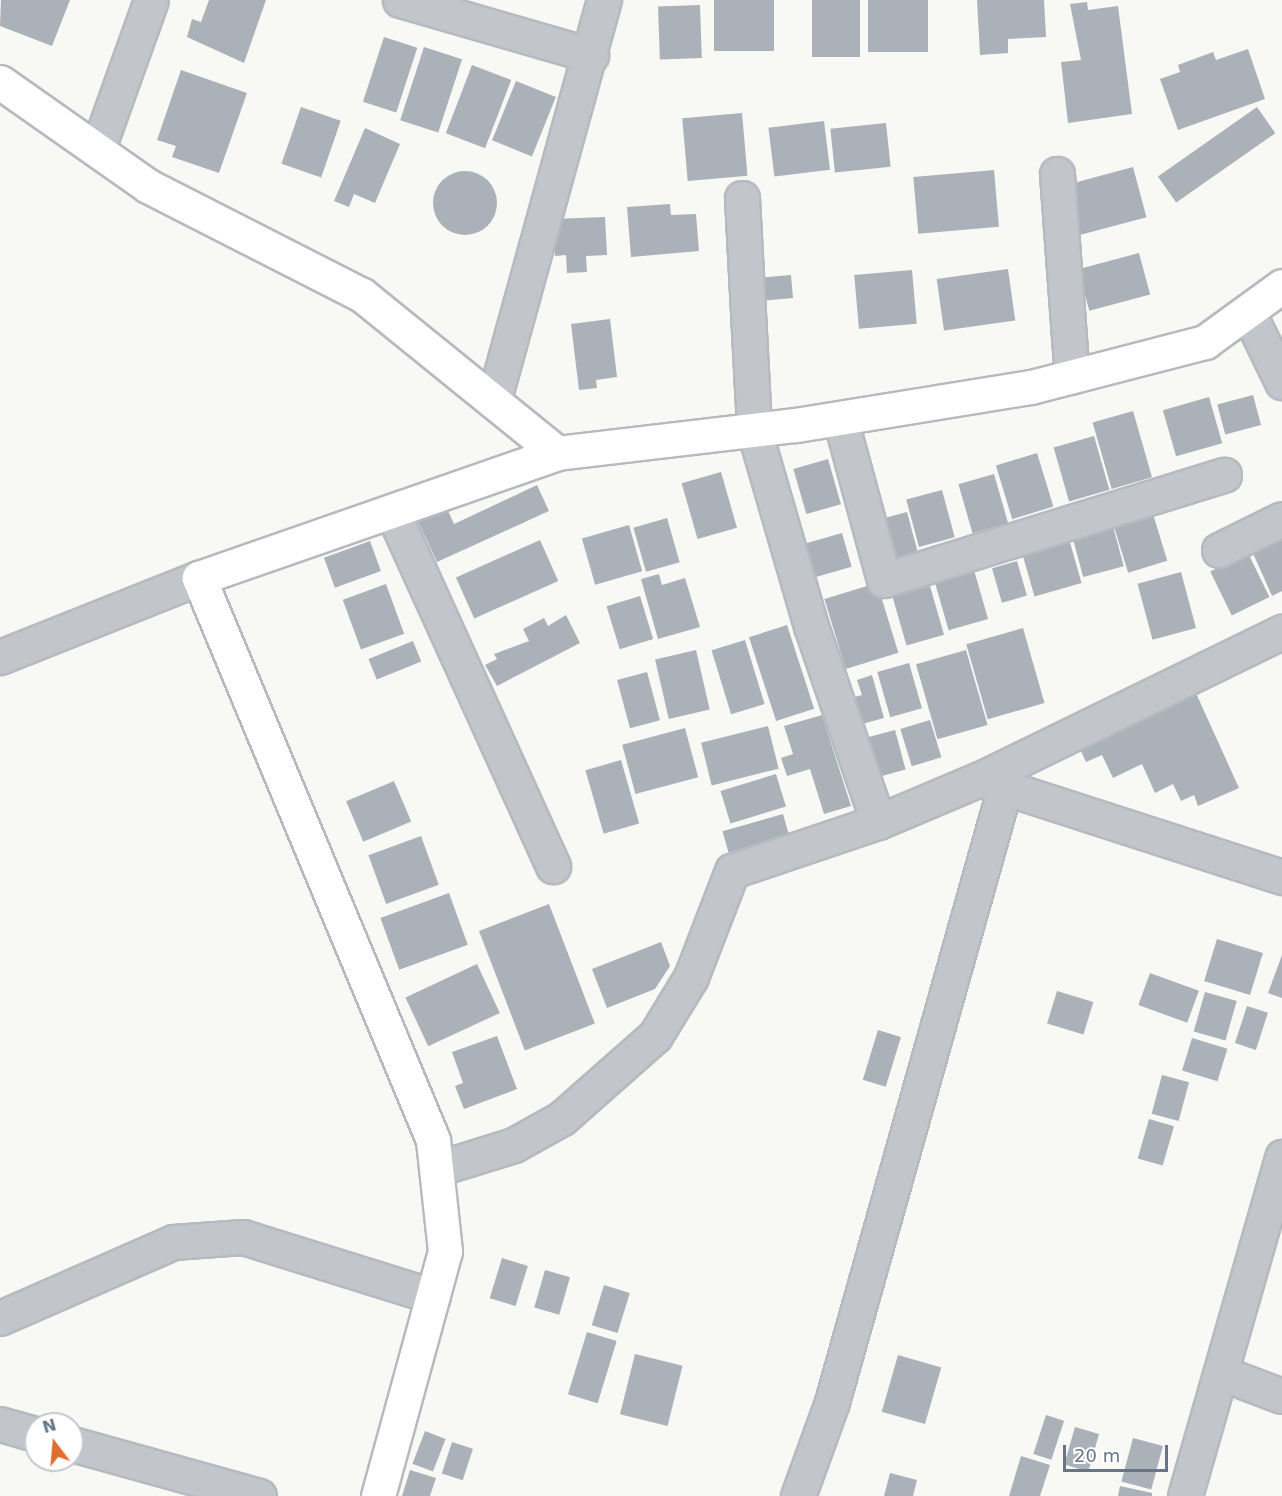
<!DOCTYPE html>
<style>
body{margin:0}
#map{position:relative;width:1282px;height:1496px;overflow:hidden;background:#f8f8f5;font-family:"DejaVu Sans",sans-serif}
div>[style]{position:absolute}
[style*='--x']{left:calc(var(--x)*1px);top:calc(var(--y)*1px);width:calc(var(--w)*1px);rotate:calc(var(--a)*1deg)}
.building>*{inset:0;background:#abb1b8;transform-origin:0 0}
.round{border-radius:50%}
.roads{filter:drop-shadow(2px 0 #b6bac0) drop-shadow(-2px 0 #b6bac0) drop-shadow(0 2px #b6bac0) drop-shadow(0 -2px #b6bac0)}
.street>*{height:33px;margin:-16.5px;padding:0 16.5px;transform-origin:16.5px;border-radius:16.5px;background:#c2c5c9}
.secondary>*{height:33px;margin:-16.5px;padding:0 16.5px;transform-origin:16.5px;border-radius:16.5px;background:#fff}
span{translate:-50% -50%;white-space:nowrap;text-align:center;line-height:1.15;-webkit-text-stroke:6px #fff;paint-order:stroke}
.north{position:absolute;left:24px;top:1412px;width:60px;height:60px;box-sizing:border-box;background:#fff;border:2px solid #c3c8cf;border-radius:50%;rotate:344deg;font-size:16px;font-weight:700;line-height:24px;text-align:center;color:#687586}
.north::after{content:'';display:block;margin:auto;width:21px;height:27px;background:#e06d2d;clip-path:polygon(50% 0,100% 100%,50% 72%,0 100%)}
.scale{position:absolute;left:1063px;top:1445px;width:105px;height:27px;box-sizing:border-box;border:3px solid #687586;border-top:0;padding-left:8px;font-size:18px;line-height:21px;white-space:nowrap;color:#687586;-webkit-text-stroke:4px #fff;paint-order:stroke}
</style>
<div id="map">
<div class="building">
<div style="clip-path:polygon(1px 0,70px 0,52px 46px,0 26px)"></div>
<div style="clip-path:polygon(209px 0,266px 0,244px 63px,187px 37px,192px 19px,201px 22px)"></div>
<div style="left:714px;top:0;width:60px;height:51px"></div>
<div style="left:812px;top:0;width:48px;height:57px"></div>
<div style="left:868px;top:0;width:60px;height:52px"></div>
<div style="clip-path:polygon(977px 0,1044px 0,1046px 37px,1008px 39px,1008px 53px,980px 55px)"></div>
<div style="clip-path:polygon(1087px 2px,1088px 10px,1118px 6px,1132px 114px,1068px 123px,1061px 62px,1081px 60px,1070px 4px)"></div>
<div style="left:700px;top:5px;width:53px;height:42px;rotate:88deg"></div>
<div style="left:384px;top:37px;width:35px;height:68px;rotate:18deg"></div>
<div style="left:424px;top:47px;width:40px;height:77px;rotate:18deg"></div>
<div style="clip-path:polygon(1248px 49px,1265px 99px,1178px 130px,1160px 79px,1180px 72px,1178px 65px,1213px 52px,1216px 60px)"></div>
<div style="left:472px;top:65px;width:42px;height:73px;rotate:21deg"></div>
<div style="clip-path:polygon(181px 70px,247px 93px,219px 173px,172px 157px,176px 146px,157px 140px)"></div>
<div style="left:516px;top:81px;width:43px;height:64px;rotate:22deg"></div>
<div style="left:301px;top:107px;width:42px;height:60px;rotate:19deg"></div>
<div style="left:1257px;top:107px;width:32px;height:121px;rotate:55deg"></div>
<div style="left:742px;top:113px;width:63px;height:60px;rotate:85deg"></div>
<div style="left:824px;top:121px;width:49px;height:56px;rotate:83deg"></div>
<div style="left:886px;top:123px;width:44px;height:56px;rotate:84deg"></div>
<div style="clip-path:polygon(365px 128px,400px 144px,375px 203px,354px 194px,349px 207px,334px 201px)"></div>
<div style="left:1133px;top:167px;width:52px;height:73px;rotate:75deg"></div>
<div style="left:994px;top:170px;width:57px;height:81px;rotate:85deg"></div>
<div class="round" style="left:433px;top:171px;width:64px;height:64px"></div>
<div style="clip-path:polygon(670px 204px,671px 215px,696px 214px,699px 251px,631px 257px,627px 207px)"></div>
<div style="clip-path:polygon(605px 217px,607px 255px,586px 256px,587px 272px,567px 273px,566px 255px,555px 256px,553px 219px)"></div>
<div style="left:1139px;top:253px;width:43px;height:63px;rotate:75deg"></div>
<div style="left:1008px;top:269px;width:52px;height:72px;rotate:82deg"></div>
<div style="left:912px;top:270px;width:54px;height:58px;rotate:85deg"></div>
<div style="left:791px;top:275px;width:23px;height:37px;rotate:85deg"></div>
<div style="clip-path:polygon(610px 319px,617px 377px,596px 380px,597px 388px,579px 390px,571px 324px)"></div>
<div style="left:1253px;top:395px;width:31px;height:37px;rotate:75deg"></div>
<div style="left:1209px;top:397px;width:48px;height:48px;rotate:74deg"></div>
<div style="left:1133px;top:411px;width:69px;height:42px;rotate:74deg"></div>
<div style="left:1094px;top:436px;width:56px;height:42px;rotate:74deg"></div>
<div style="left:1037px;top:453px;width:56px;height:43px;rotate:73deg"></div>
<div style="left:828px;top:459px;width:47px;height:36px;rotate:74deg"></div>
<div style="left:721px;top:472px;width:58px;height:41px;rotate:74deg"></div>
<div style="left:994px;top:474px;width:51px;height:37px;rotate:74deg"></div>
<div style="clip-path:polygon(537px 485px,549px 511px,437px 562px,416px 517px,445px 504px,454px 524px)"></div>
<div style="left:942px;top:490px;width:49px;height:37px;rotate:75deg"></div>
<div style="left:907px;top:512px;width:41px;height:35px;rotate:75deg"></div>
<div style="left:1153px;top:514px;width:49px;height:41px;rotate:73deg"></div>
<div style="left:1110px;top:515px;width:53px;height:42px;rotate:75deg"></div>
<div style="left:667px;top:518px;width:46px;height:35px;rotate:74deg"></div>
<div style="left:629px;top:525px;width:48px;height:49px;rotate:74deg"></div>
<div style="left:1067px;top:532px;width:53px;height:49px;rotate:74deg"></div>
<div style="left:842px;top:533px;width:35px;height:39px;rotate:74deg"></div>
<div style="clip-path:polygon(1282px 538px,1282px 591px,1272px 596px,1252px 551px)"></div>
<div style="left:540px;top:540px;width:45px;height:92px;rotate:66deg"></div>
<div style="left:370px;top:541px;width:32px;height:49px;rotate:70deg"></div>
<div style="left:1248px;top:553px;width:49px;height:42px;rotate:64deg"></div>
<div style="left:1017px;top:561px;width:36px;height:26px;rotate:74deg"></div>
<div style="left:974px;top:570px;width:51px;height:41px;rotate:74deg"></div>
<div style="left:1181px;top:572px;width:58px;height:45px;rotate:75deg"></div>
<div style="clip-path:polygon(659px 574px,662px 585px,685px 578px,700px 627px,658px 639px,641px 579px)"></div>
<div style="left:928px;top:579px;width:58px;height:39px;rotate:74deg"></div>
<div style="left:877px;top:583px;width:73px;height:55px;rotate:73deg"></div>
<div style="left:386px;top:584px;width:53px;height:46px;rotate:70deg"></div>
<div style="left:640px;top:596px;width:45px;height:35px;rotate:73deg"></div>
<div style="clip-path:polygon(566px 615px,580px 643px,497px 686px,485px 665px,497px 659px,494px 654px,529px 641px,523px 629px,544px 618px,548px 626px)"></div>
<div style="left:787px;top:625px;width:88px;height:40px;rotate:72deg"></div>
<div style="left:1023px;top:628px;width:78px;height:59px;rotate:74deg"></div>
<div style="left:745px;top:640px;width:67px;height:35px;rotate:73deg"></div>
<div style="left:413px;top:641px;width:22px;height:48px;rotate:68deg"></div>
<div style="left:696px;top:650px;width:61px;height:42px;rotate:77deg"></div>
<div style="left:966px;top:650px;width:78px;height:52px;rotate:74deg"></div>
<div style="left:909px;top:663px;width:47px;height:33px;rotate:74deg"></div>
<div style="left:647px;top:672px;width:50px;height:31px;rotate:75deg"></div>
<div style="clip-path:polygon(872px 675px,884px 718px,851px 727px,843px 700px,862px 695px,857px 680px)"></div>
<div style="clip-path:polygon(1190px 680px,1239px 788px,1198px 806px,1194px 795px,1181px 801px,1173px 784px,1155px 793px,1142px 764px,1113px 778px,1102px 755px,1086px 762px,1073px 734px)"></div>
<div style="clip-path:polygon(822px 715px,851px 806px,824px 814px,810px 769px,787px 776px,781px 758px,793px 754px,784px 726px)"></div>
<div style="left:930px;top:720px;width:39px;height:31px;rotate:73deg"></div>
<div style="left:768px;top:726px;width:44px;height:69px;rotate:76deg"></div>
<div style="left:685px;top:728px;width:51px;height:65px;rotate:75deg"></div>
<div style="left:895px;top:730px;width:41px;height:31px;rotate:75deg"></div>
<div style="left:621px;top:760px;width:66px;height:37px;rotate:74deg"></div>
<div style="left:776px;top:774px;width:34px;height:58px;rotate:73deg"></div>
<div style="left:394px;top:781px;width:44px;height:52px;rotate:67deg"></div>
<div style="left:783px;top:814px;width:22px;height:63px;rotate:74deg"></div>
<div style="left:421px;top:836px;width:52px;height:56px;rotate:70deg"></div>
<div style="left:449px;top:893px;width:55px;height:73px;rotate:70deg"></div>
<div style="left:549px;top:904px;width:128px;height:75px;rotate:69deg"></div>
<div style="left:1217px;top:939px;width:48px;height:44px;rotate:17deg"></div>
<div style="clip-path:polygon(661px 942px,670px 966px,655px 989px,607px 1008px,592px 969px)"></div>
<div style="clip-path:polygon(1282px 955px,1282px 998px,1268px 993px)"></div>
<div style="left:477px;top:964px;width:54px;height:79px;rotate:65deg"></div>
<div style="left:1150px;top:973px;width:52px;height:34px;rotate:20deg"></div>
<div style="left:1057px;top:991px;width:38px;height:34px;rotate:17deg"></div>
<div style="left:1205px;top:992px;width:33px;height:41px;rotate:16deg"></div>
<div style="left:1247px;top:1006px;width:22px;height:39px;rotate:18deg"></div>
<div style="left:878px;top:1030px;width:24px;height:52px;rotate:17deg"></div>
<div style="clip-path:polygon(497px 1036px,517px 1089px,464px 1109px,455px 1086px,463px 1083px,452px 1052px)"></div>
<div style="left:1192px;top:1038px;width:37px;height:34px;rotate:17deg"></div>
<div style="left:1162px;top:1075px;width:28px;height:40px;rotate:15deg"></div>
<div style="left:1149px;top:1119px;width:26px;height:41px;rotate:16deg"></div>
<div style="left:502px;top:1258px;width:27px;height:42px;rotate:17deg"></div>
<div style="left:545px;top:1270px;width:26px;height:39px;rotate:16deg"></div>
<div style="left:604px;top:1285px;width:27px;height:42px;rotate:17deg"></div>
<div style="left:587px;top:1332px;width:31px;height:65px;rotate:17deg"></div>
<div style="left:635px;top:1354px;width:49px;height:62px;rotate:14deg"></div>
<div style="left:898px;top:1355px;width:45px;height:59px;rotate:16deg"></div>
<div style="left:1046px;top:1415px;width:19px;height:41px;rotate:18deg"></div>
<div style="left:1075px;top:1427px;width:25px;height:39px;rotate:16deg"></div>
<div style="left:425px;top:1431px;width:22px;height:35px;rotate:21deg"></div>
<div style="left:1133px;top:1438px;width:31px;height:45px;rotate:15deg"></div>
<div style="left:452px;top:1442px;width:22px;height:33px;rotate:18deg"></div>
<div style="clip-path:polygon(1021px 1456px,1050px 1465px,1040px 1496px,1009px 1496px)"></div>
<div style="clip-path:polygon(410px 1470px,436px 1478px,430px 1496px,402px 1496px)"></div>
<div style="clip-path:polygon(890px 1473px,917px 1480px,913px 1496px,884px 1496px)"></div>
<div style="clip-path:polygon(1120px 1486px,1152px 1493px,1152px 1496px,1118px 1496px)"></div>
</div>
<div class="roads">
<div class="street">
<div style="--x:400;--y:0;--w:199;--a:16.1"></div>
<div style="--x:98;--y:148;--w:157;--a:-70.3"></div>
<div style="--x:1057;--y:174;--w:203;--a:85.8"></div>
<div style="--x:742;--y:198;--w:232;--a:87"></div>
<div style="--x:754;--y:430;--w:204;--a:73.8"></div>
<div style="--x:811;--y:626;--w:207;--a:71.1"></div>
<div style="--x:1248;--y:312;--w:78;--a:64.1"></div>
<div style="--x:494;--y:399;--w:414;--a:-74.6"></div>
<div style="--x:840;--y:418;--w:168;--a:74.8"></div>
<div style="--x:884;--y:580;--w:356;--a:-17.2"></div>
<div style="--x:392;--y:511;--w:390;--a:65.6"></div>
<div style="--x:1219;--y:550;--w:70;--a:-26.2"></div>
<div style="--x:0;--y:657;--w:214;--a:-21.7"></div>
<div style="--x:985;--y:781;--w:312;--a:17.9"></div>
<div style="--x:436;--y:1169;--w:82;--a:-17.1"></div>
<div style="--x:514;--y:1145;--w:55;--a:-29.4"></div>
<div style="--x:562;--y:1118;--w:124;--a:-41.4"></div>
<div style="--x:655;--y:1036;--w:69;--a:-58.6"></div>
<div style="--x:691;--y:977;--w:114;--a:-68.9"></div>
<div style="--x:732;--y:871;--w:154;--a:-18.6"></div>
<div style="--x:878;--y:822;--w:111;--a:-22.9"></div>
<div style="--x:980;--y:779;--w:336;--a:-26"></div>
<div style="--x:0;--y:1318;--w:189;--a:-23.7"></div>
<div style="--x:173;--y:1242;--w:70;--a:-4.1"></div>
<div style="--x:243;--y:1237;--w:199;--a:17.3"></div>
<div style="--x:1221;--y:1373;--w:65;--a:20.7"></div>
<div style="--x:0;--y:1424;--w:37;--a:16"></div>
<div style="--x:72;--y:1444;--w:194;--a:15.5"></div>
<div style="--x:798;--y:1496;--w:100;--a:-70.1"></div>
<div style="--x:832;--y:1402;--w:639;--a:-74.29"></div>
<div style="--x:1185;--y:1496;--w:353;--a:-74"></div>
</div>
<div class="secondary">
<div style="--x:0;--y:82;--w:181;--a:35.1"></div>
<div style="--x:148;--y:186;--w:240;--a:27"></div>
<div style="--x:362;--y:295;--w:251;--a:39"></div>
<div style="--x:378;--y:1496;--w:254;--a:-74.7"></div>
<div style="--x:445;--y:1251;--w:112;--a:-96.2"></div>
<div style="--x:433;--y:1140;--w:609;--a:-112.61"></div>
<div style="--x:199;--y:578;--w:379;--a:-19.2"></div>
<div style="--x:557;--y:453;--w:241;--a:-6.7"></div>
<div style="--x:796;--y:425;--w:238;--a:-9.2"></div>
<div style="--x:1031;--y:387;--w:180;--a:-14.5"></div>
<div style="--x:1205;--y:342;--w:95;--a:-36"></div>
</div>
</div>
<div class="north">N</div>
<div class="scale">20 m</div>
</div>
